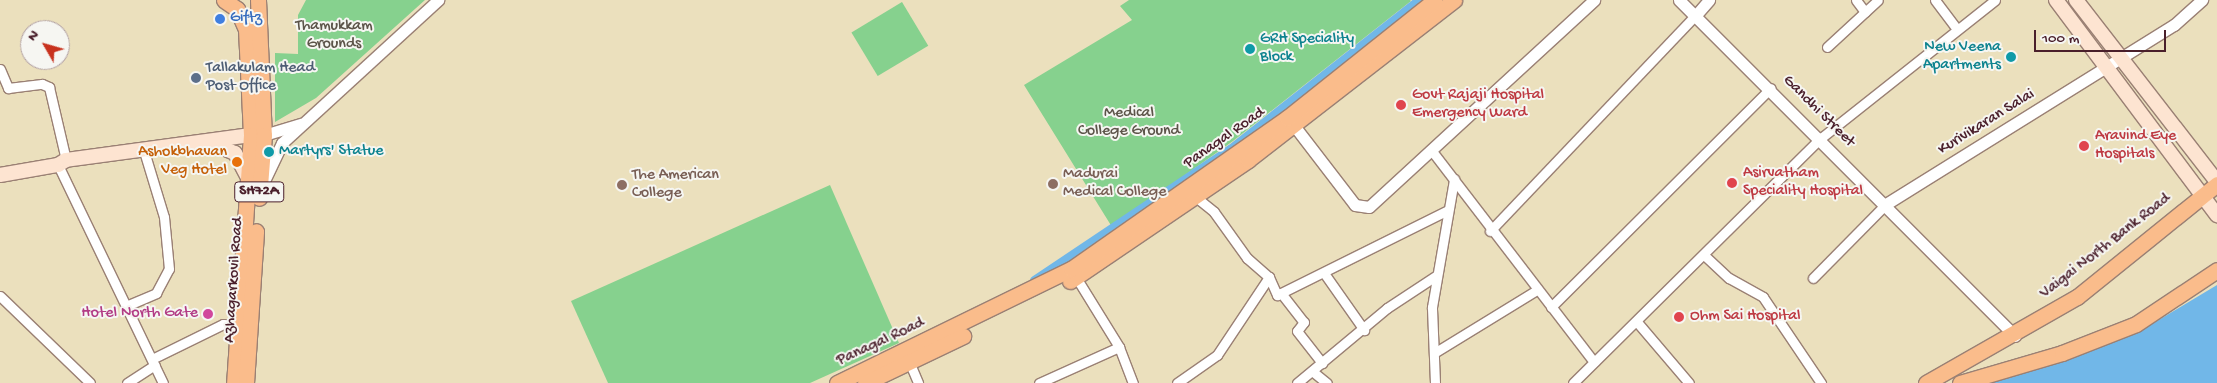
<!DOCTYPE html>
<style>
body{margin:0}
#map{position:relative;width:2217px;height:383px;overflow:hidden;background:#ebe0bd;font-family:"Gochi Hand",sans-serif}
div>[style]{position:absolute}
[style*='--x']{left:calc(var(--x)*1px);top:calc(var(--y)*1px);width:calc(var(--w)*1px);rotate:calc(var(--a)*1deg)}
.green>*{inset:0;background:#86d18e;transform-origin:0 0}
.water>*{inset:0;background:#71b7e8}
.canal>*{height:9px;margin:-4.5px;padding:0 4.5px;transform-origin:4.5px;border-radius:4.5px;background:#71b7e8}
.roads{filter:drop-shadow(1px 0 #9a8074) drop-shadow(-1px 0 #9a8074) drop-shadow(0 1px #9a8074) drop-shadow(0 -1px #9a8074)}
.minor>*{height:9px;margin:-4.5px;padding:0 4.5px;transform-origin:4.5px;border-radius:4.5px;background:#fff}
.tertiary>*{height:11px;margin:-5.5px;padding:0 5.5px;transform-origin:5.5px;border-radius:5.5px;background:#fff}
.secondary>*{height:14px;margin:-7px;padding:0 7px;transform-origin:7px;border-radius:7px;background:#fde4d1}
.primary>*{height:15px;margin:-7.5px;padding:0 7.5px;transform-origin:7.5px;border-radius:7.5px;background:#fabc8b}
.trunk>*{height:15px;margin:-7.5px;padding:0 7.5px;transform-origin:7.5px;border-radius:7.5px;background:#fabc8b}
.dots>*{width:14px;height:14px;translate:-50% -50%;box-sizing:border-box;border:2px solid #f6f6f2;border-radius:50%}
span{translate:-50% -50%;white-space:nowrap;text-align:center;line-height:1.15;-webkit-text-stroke:4px #f6f6f2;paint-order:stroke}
.shield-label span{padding:1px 4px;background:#f6f6f2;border:1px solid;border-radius:4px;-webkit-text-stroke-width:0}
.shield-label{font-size:15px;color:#4a1f2b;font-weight:700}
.shop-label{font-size:16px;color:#366cbe}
.left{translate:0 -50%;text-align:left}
.park-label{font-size:16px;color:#5c5449}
.culture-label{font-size:16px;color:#0d838f}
.right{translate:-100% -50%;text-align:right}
.service-label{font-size:16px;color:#4e5e75}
.health-label{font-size:16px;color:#be3a42}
.street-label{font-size:16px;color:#4a1f2b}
.food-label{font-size:16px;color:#c56008}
.education-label{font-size:16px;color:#785e54}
.hotel-label{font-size:16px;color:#b23c85}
.north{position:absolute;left:20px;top:20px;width:50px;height:50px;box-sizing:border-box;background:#f6f6f2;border:1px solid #b1a0a2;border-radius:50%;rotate:308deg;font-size:14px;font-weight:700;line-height:20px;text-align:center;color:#4a1f2b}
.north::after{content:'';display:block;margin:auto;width:18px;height:22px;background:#c8321e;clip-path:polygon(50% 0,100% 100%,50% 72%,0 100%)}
.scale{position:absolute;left:2034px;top:30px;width:132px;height:22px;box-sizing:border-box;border:2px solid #4a1f2b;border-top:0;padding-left:6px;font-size:15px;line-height:18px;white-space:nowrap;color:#4a1f2b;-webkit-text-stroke:4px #f6f6f2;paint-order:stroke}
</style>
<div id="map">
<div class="green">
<div style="clip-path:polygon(306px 0,425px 0,316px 98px,275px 122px,275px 53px,298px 54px,298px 15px)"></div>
<div style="clip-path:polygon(1129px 0,1410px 0,1411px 1px,1233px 141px,1112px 227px,1024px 85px,1132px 20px,1120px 6px)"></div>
<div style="left:902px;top:2px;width:51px;height:59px;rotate:59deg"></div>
<div style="clip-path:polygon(830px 185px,899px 343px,810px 383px,608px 383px,571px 301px)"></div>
</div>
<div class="water">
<div style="clip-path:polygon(2217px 285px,2217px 383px,1978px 383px,2084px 352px,2147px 327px)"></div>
</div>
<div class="canal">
<div style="--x:1034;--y:280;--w:236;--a:-33.8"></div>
<div style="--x:1230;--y:149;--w:241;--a:-38.3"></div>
</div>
<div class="roads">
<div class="minor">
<div style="--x:1856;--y:0;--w:15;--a:53"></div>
<div style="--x:1935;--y:0;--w:36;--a:53"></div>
<div style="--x:1827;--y:47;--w:69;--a:-42.7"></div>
<div style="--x:0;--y:69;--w:21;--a:67"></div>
<div style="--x:8;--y:88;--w:34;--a:-7"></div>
<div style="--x:42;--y:84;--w:8;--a:23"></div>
<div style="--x:49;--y:87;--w:75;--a:76.9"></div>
<div style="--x:1432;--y:151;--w:266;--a:52.5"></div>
<div style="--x:58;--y:165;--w:242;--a:64.3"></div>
<div style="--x:1192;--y:194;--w:28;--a:39"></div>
<div style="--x:1214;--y:212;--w:57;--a:54.3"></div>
<div style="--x:1247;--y:258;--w:29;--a:41"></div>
<div style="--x:1269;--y:277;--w:20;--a:66"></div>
<div style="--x:1277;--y:295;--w:191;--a:-26.4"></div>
<div style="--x:1490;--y:231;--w:298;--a:-46.4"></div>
<div style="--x:1704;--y:255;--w:34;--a:43"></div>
<div style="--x:1729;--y:278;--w:39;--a:29"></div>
<div style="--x:1763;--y:297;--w:104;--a:56"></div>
<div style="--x:1324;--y:273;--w:70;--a:54.9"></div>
<div style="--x:1074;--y:274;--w:86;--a:58.3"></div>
<div style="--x:1119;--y:347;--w:39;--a:69"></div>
<div style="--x:1813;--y:278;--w:104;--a:-45.4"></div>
<div style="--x:1281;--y:293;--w:37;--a:52"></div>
<div style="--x:1304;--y:322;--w:11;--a:128"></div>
<div style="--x:1297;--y:331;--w:41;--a:52"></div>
<div style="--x:0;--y:296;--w:125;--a:44"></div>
<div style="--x:126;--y:306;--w:33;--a:-23"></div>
<div style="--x:156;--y:293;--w:27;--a:-62"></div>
<div style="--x:169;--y:269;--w:52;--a:-95.5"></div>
<div style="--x:164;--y:217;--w:69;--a:-106.9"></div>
<div style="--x:1551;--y:307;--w:310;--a:-44.9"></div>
<div style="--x:1637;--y:322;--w:80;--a:49.6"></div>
<div style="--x:1434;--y:353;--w:121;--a:-31.5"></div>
<div style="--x:152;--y:359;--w:79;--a:-26.2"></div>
<div style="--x:223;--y:324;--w:15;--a:4"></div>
<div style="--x:908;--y:359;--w:26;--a:67"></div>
<div style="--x:1312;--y:371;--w:19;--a:39"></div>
<div style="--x:127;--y:383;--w:33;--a:-33"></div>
<div style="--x:1039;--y:383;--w:88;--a:-24.2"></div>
<div style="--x:1177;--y:383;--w:49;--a:-35"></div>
<div style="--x:1217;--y:355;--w:94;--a:-56.3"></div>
<div style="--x:1297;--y:383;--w:117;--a:-39.8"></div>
<div style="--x:1387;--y:308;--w:60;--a:-33.4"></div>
<div style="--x:1435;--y:383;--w:76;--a:-92.3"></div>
<div style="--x:1432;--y:307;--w:130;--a:-80.2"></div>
<div style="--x:1573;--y:383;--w:349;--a:-44.7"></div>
<div style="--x:1821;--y:138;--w:222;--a:-38.4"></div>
</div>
<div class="tertiary">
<div style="--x:1679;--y:0;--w:475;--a:45"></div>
<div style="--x:1696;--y:15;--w:20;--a:-49"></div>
<div style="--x:1289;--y:119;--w:108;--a:52.5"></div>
<div style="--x:1355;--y:205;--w:14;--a:8"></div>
<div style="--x:1369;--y:207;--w:306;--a:-42.6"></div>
<div style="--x:264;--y:135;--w:38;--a:-17"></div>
<div style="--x:264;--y:181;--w:42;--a:-64.7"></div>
<div style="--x:282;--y:143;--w:212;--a:-42.5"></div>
<div style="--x:1886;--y:204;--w:339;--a:-31.9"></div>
<div style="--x:2174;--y:25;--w:38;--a:-42"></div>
</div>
<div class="secondary">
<div style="--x:2056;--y:0;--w:269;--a:53.2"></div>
<div style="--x:2076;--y:0;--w:230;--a:52.2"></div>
<div style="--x:211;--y:143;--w:26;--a:23"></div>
<div style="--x:235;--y:153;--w:27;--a:62"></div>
<div style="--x:0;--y:175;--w:59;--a:-9.8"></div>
<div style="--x:58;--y:165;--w:9;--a:-32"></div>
<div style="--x:66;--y:160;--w:187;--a:-7.7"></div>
</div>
<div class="primary">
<div style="--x:1070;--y:281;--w:215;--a:-34.2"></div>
<div style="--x:1248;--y:160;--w:261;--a:-37.8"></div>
<div style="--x:837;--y:383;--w:260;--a:-26"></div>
<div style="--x:1071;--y:269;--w:264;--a:-35"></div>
<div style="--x:1287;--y:118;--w:189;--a:-38.6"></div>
<div style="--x:865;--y:383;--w:109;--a:-25.6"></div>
<div style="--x:1926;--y:383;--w:174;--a:-29.7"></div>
<div style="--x:2077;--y:297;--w:180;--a:-38.9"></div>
<div style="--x:1960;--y:383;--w:106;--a:-16.4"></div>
<div style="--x:2062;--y:353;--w:79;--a:-21.4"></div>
<div style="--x:2136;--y:324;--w:97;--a:-33.7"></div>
</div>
<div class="trunk">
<div style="--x:224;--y:0;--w:16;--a:35"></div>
<div style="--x:237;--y:9;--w:22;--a:66"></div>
<div style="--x:246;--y:29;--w:106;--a:87.3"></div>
<div style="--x:251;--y:135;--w:249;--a:93.9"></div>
<div style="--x:258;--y:0;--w:135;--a:87.5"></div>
<div style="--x:264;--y:135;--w:63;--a:94.5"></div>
<div style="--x:246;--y:383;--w:152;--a:-86.2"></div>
</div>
</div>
<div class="dots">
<div style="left:220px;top:19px;background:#3f7fe0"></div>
<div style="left:1250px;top:49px;background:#0f9aa8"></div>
<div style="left:2011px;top:57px;background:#0f9aa8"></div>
<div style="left:196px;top:78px;background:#5c6f8a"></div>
<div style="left:1401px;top:105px;background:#e0444e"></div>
<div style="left:2084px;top:146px;background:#e0444e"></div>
<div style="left:269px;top:152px;background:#0f9aa8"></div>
<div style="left:237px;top:162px;background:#e8710a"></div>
<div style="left:1732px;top:183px;background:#e0444e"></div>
<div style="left:1053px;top:184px;background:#8d6e63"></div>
<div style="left:622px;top:185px;background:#8d6e63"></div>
<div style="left:208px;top:314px;background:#d1479c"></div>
<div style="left:1679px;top:317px;background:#e0444e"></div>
</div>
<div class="shield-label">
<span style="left:259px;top:192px">SH72A</span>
</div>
<div class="shop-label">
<span class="left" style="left:230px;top:19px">Giftz</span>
</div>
<div class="park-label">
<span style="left:334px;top:36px">Thamukkam<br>Grounds</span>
<span style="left:1129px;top:123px">Medical<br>College Ground</span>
</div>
<div class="culture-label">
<span class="left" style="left:1260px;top:49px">GRH Speciality<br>Block</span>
<span class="right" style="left:2001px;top:57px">New Veena<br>Apartments</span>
<span class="left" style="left:279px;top:152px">Martyrs' Statue</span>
</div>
<div class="service-label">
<span class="left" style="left:206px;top:78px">Tallakulam Head<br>Post Office</span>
</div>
<div class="health-label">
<span class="left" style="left:1412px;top:105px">Govt Rajaji Hospital<br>Emergency Ward</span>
<span class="left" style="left:2095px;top:146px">Aravind Eye<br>Hospitals</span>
<span class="left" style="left:1743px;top:183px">Asirvatham<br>Speciality Hospital</span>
<span class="left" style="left:1690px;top:317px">Ohm Sai Hospital</span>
</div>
<div class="street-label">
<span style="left:1818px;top:112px;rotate:45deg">Gandhi Street</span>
<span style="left:1987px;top:123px;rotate:-32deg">Kurivikaran Salai</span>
<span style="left:1225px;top:139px;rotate:-35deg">Panagal Road</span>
<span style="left:2106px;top:247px;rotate:-38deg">Vaigai North Bank Road</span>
<span style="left:235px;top:280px;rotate:-86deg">Azhagarkovil Road</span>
<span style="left:881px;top:343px;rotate:-25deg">Panagal Road</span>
</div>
<div class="food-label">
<span class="right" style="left:227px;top:162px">Ashokbhavan<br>Veg Hotel</span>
</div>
<div class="education-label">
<span class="left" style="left:1063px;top:184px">Madurai<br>Medical College</span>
<span class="left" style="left:632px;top:185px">The American<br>College</span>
</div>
<div class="hotel-label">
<span class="right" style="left:198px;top:314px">Hotel North Gate</span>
</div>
<div class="north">N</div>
<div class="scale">100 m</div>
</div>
